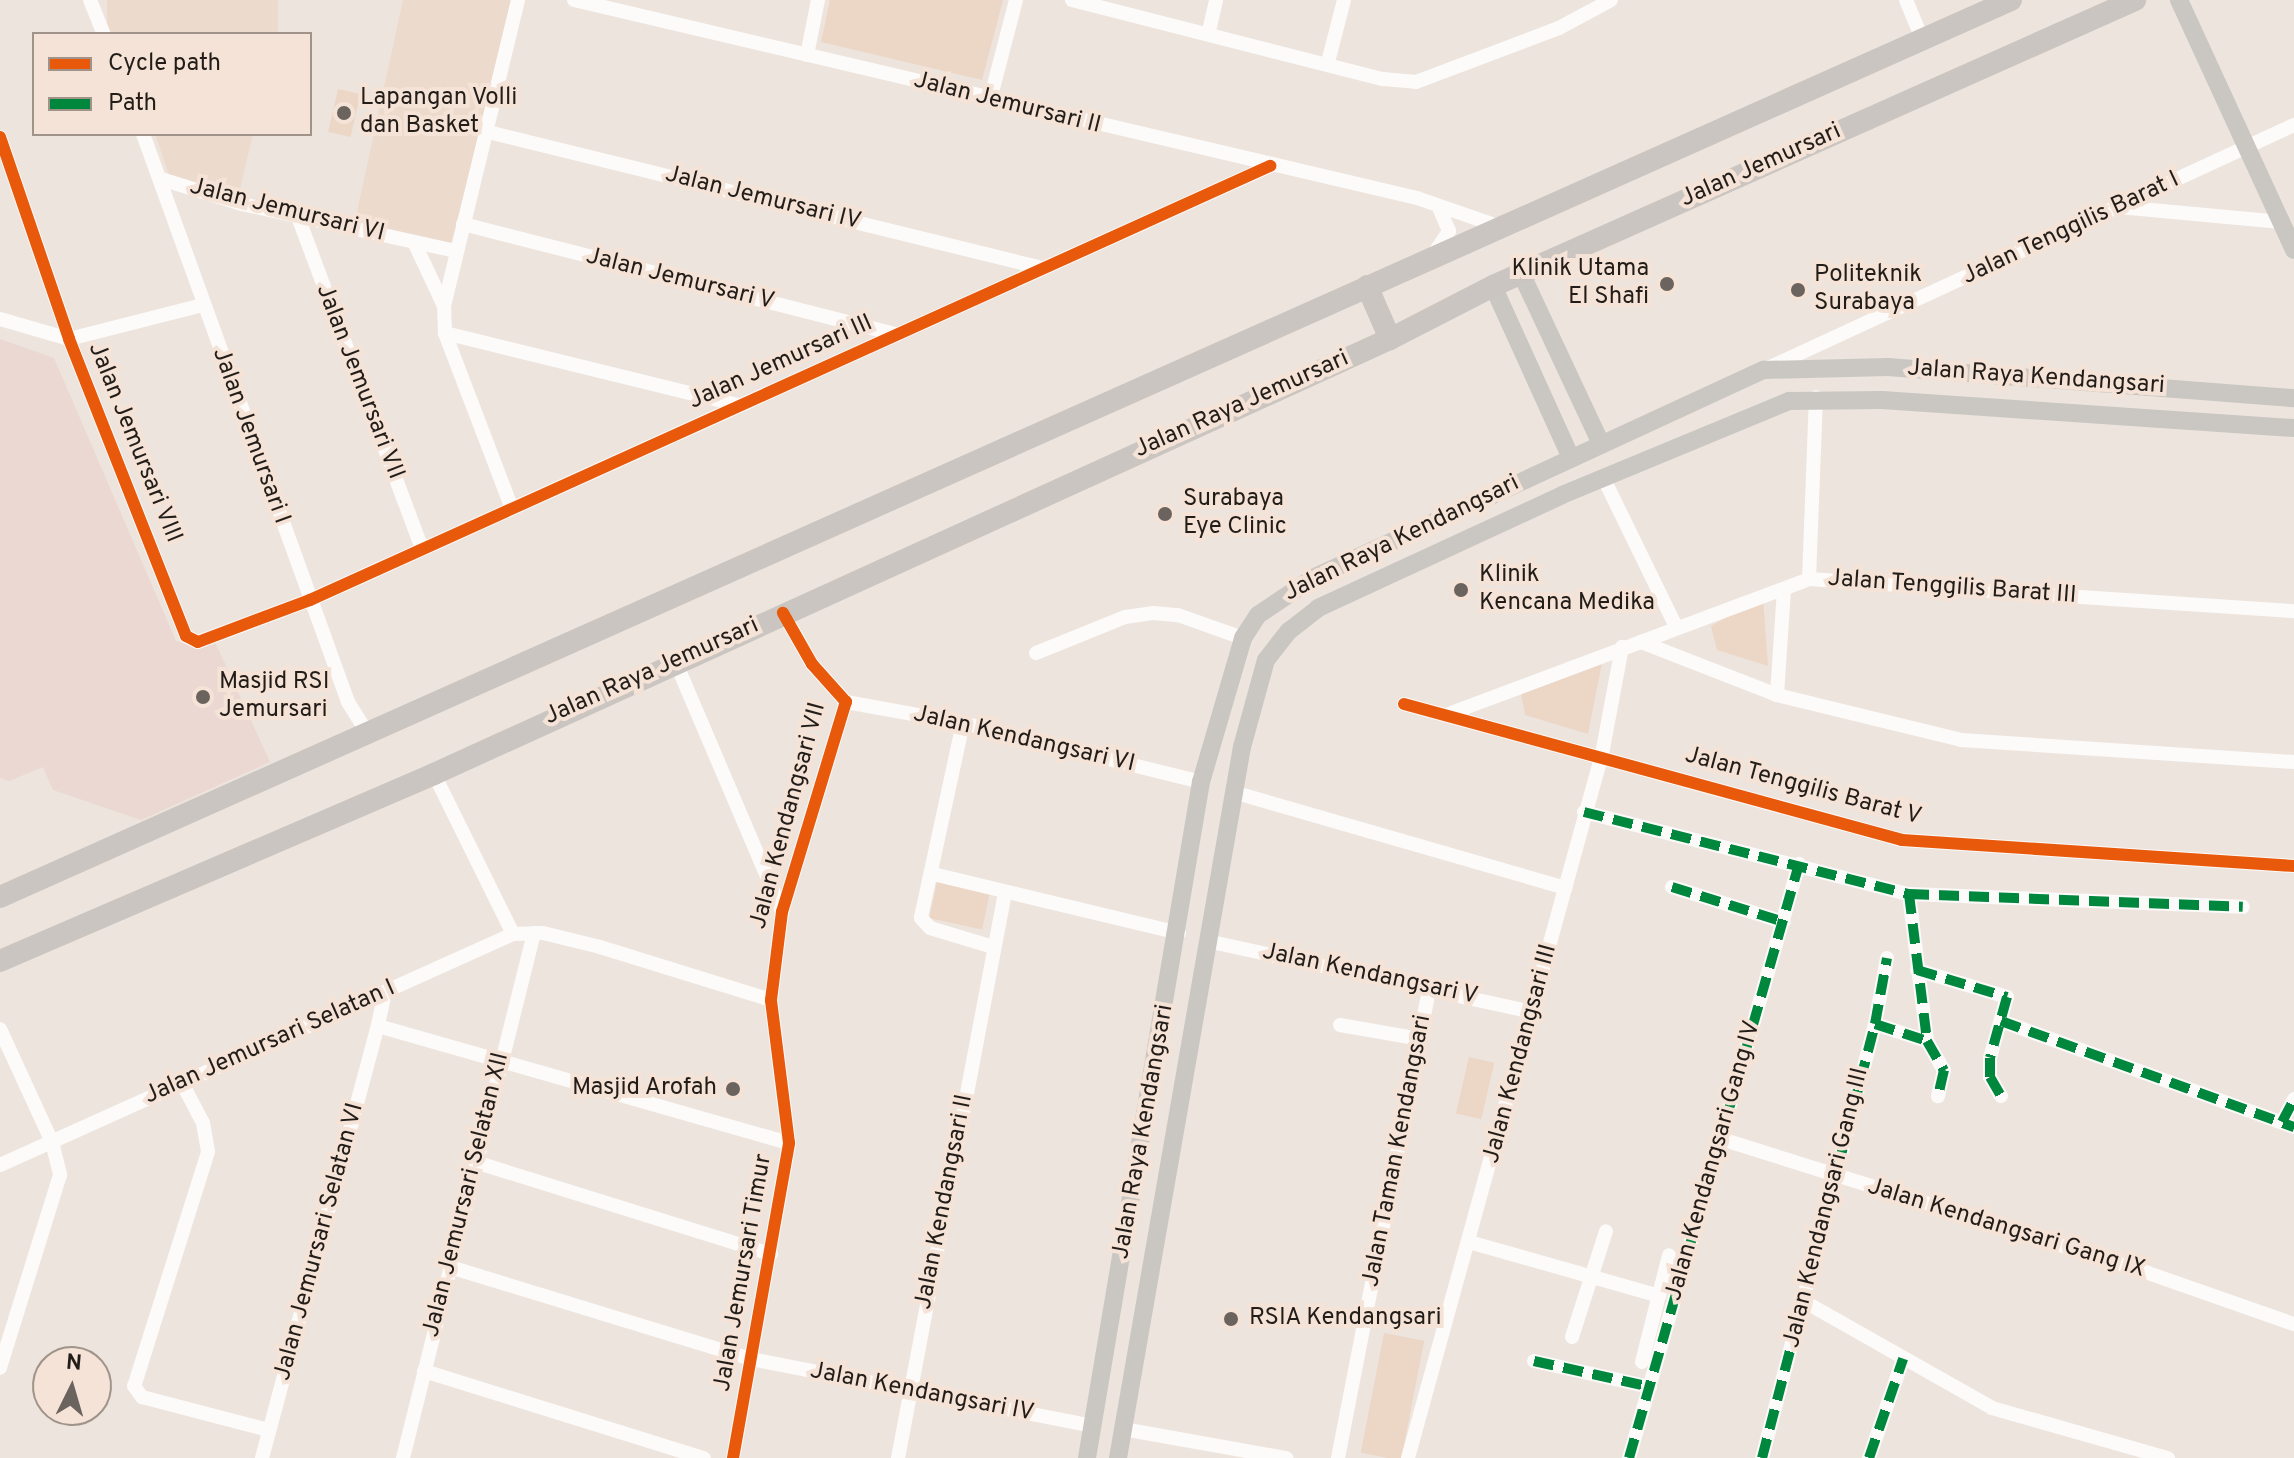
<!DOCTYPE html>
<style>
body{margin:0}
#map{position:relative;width:2294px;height:1458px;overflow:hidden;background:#ede4dd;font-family:Overpass,sans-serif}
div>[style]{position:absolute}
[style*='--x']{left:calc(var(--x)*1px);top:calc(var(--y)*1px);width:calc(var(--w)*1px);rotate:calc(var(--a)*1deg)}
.built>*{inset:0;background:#ecdacd;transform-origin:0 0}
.industrial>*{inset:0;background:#ebd8d2}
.green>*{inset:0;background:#ecd7c7;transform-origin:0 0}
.street>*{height:14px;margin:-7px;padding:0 7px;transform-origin:7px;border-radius:7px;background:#fcfbfa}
.secondary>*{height:18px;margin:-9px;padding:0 9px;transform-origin:9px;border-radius:9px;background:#cac7c3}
.primary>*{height:22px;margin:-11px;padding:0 11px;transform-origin:11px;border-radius:11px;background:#cac5c0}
.quiet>*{height:10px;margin-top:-5px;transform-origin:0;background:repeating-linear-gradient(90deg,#00873e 0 20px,transparent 0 30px)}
.cycleway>*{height:12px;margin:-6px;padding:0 6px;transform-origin:6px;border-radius:6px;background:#e8590c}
.dots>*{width:22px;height:22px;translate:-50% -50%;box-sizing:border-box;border:4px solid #f4e3d6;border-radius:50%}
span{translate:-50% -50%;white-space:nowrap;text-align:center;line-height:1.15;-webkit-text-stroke:8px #f4e3d6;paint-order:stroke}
.poi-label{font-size:24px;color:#231d19}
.left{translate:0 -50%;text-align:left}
.right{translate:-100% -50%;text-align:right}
.street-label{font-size:24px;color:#231d19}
.legend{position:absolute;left:32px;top:32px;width:280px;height:104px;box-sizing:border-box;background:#f4e3d6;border:2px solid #a0948a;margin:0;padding:10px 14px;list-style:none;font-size:24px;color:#231d19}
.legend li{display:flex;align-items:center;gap:16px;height:40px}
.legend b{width:40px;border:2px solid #a0948a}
.north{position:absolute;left:32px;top:1346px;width:80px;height:80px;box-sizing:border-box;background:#f4e3d6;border:2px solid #a0948a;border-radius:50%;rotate:5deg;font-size:22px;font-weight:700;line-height:32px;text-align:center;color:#231d19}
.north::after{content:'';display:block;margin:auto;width:28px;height:36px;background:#6a635e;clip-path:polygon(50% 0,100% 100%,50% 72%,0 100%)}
</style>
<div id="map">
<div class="built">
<div style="left:107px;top:0;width:171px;height:36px"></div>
<div style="clip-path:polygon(403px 0,514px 0,451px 243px,355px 221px)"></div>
<div style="clip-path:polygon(155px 134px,253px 134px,239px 193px,170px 178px)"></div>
</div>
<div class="industrial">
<div style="clip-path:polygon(0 339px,54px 358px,176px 641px,198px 648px,215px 642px,270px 762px,141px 820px,53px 790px,43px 767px,9px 781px,0 778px)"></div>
</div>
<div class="green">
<div style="clip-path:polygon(830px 0,1003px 0,982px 80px,821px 42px)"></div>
<div style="left:338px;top:89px;width:23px;height:44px;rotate:13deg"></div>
<div style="clip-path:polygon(1763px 597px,1768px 666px,1717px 650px,1711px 626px)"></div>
<div style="clip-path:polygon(1603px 658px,1588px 734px,1525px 715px,1521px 694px)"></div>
<div style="left:937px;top:882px;width:54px;height:37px;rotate:12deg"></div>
<div style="left:1469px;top:1057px;width:26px;height:58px;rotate:13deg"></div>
<div style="left:1384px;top:1333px;width:41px;height:122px;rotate:11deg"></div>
</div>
<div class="street">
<div style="--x:90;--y:0;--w:37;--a:68"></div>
<div style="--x:574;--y:0;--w:866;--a:13.22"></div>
<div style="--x:1417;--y:198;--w:91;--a:19.2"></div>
<div style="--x:1072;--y:0;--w:321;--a:14.3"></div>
<div style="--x:1383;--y:79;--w:33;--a:5"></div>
<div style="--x:1416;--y:82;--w:153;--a:-20.7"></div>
<div style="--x:1559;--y:28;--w:59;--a:-28.3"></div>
<div style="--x:1906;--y:0;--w:44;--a:67.5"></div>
<div style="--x:1209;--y:31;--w:32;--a:-77"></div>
<div style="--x:807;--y:55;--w:56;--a:-78.7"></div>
<div style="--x:1328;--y:62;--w:64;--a:-75.5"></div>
<div style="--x:990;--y:100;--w:103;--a:-75.4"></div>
<div style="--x:488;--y:132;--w:566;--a:13.79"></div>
<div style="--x:143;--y:134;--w:604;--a:70.15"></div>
<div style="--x:348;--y:702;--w:38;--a:58"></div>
<div style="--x:0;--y:137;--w:213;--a:71.1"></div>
<div style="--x:69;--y:339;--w:319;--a:68.5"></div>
<div style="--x:186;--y:636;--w:13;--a:27"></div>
<div style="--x:198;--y:642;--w:120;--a:-20.6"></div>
<div style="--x:310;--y:600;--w:1054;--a:-24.33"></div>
<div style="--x:161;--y:179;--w:85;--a:17.2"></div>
<div style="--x:242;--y:204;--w:219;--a:12.4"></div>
<div style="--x:2119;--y:207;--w:163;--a:5.3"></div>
<div style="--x:298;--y:217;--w:351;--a:69.5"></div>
<div style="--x:463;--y:224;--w:448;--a:14.3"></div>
<div style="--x:414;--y:242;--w:71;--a:64.9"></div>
<div style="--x:1433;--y:255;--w:29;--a:-56"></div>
<div style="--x:1449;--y:231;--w:25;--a:-113"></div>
<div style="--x:0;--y:319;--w:72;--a:16.2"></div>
<div style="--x:69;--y:339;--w:137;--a:-14.3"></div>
<div style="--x:445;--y:333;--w:302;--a:13.8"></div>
<div style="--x:1768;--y:368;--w:579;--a:-24.8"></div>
<div style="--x:1603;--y:477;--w:167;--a:64"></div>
<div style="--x:511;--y:506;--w:185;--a:-110.9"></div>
<div style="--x:445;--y:333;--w:27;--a:-92"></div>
<div style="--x:444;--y:306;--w:315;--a:-76.4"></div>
<div style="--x:1809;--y:579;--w:182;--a:-87.8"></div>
<div style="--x:1641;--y:642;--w:146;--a:21.3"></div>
<div style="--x:1777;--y:695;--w:189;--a:13.7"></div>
<div style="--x:1961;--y:740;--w:334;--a:3.8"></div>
<div style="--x:1036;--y:653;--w:96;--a:-22"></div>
<div style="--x:1125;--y:617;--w:28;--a:-8"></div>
<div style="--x:1153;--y:613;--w:25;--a:5"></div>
<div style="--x:1178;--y:615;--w:69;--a:19.5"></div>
<div style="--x:676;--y:663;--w:271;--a:66.9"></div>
<div style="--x:1777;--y:695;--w:106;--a:-86.2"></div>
<div style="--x:846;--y:702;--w:119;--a:10.2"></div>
<div style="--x:963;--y:723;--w:245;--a:13.9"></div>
<div style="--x:1404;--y:704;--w:516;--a:15.27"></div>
<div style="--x:1902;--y:840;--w:393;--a:3.8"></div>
<div style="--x:1451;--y:713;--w:382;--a:-20.5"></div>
<div style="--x:1809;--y:579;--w:486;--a:3.8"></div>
<div style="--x:963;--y:723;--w:199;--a:102.2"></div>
<div style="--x:921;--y:918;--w:13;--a:48"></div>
<div style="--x:930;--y:928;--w:66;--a:16.8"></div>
<div style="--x:434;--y:774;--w:178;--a:63.7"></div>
<div style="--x:1233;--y:792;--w:346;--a:16.1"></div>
<div style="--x:1584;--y:812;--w:335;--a:14.2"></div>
<div style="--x:1909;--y:894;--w:148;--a:83"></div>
<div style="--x:1927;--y:1041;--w:34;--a:60"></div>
<div style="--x:1944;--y:1070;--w:27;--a:103"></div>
<div style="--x:933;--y:874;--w:253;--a:13.5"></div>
<div style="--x:1672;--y:887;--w:117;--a:17.4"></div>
<div style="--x:1909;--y:894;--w:334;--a:2.2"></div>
<div style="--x:1207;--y:941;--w:334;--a:12.3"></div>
<div style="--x:1917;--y:970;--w:94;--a:16.7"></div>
<div style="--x:2007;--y:997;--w:63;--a:105.6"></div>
<div style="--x:1990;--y:1058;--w:19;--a:90"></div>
<div style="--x:1990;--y:1077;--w:22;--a:60"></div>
<div style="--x:385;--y:992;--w:35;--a:102"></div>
<div style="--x:378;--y:1026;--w:427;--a:15.9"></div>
<div style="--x:2001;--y:1021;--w:312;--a:19.9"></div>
<div style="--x:1875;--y:1024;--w:55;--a:18.1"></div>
<div style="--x:1340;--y:1025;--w:81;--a:9.9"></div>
<div style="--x:0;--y:1029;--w:124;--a:65.3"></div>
<div style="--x:52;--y:1142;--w:34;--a:76"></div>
<div style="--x:60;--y:1175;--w:202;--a:107.3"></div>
<div style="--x:182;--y:1083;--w:45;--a:62.3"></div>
<div style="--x:203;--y:1123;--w:29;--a:80"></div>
<div style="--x:208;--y:1152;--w:245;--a:107.5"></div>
<div style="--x:134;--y:1386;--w:14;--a:54"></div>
<div style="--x:142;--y:1397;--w:131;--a:14.6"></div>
<div style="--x:2282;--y:1122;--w:26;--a:-62"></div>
<div style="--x:1718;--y:1138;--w:451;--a:17.4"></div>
<div style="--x:2148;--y:1273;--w:155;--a:19.3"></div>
<div style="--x:475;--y:1162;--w:310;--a:17.3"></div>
<div style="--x:0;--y:1165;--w:563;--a:-24.24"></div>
<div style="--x:513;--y:934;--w:30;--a:-2"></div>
<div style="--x:543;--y:933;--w:59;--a:13.8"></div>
<div style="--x:600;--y:947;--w:179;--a:17.2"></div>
<div style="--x:1469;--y:1242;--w:198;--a:15.8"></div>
<div style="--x:450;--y:1267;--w:315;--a:17"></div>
<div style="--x:751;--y:1359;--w:349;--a:11.1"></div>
<div style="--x:1805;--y:1302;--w:215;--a:29.5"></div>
<div style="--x:1992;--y:1408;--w:183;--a:15.9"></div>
<div style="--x:1572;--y:1337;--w:111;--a:-72.2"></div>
<div style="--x:1534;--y:1361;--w:119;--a:12.6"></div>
<div style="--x:1642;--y:1362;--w:110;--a:-75.8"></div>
<div style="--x:424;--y:1371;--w:293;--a:17.3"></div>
<div style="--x:1123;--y:1429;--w:166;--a:10.1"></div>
<div style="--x:262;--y:1458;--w:447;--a:-75"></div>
<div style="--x:403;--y:1458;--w:541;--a:-75.99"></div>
<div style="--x:733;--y:1458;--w:320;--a:-79.9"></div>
<div style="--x:789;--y:1143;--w:144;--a:-97.2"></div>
<div style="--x:771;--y:1000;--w:89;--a:-82.9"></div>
<div style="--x:782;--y:912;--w:220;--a:-73.1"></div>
<div style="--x:846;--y:702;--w:51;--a:-131.8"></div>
<div style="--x:812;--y:664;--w:59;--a:-119.6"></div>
<div style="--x:898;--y:1458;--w:575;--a:-79.28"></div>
<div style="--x:1338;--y:1458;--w:482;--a:-79"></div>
<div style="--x:1408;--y:1458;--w:730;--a:-74.59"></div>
<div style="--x:1602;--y:754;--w:109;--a:-79.4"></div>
<div style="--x:1629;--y:1458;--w:618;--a:-74.03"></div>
<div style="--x:1762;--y:1458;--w:448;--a:-75.4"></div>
<div style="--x:1875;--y:1024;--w:67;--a:-79.7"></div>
<div style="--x:1869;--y:1458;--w:105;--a:-71"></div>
</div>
<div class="secondary">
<div style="--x:2179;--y:0;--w:275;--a:65.3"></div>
<div style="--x:1521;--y:273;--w:189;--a:64.9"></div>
<div style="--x:1493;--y:286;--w:189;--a:65.6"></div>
<div style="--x:1087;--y:1458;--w:686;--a:-80.43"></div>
<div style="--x:1201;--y:782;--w:150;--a:-73.7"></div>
<div style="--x:1243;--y:638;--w:27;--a:-57"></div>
<div style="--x:1258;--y:615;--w:66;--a:-33.9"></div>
<div style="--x:1313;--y:578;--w:497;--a:-24.8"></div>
<div style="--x:1764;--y:370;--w:124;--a:-1.4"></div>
<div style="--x:1888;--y:367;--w:407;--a:4.4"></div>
<div style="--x:1118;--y:1458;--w:722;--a:-80.11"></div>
<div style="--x:1242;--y:747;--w:90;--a:-74.6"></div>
<div style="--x:1266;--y:660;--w:37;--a:-52"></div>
<div style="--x:1289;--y:631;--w:37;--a:-38"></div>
<div style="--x:1318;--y:608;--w:269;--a:-24.8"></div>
<div style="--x:1562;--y:495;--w:246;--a:-22.5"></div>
<div style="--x:1789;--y:401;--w:93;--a:-0.6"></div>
<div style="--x:1882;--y:400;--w:413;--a:3.9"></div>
</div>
<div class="primary">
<div style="--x:1367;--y:286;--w:58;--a:66.5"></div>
<div style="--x:0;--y:897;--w:2202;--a:-24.04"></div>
<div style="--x:0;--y:961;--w:473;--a:-23.3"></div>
<div style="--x:434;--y:774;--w:1050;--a:-24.47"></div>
<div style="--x:1390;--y:339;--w:116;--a:-27.2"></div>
<div style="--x:1493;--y:286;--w:703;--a:-24.01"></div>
</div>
<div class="quiet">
<div style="--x:1584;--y:812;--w:335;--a:14.2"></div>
<div style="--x:1909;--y:894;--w:148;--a:83"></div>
<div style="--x:1927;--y:1041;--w:34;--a:60"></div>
<div style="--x:1944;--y:1070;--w:27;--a:103"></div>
<div style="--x:1672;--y:887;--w:117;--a:17.4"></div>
<div style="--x:1909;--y:894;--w:334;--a:2.2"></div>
<div style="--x:1917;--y:970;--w:94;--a:16.7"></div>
<div style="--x:2007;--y:997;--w:63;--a:105.6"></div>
<div style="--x:1990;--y:1058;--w:19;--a:90"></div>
<div style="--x:1990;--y:1077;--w:22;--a:60"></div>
<div style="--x:2001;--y:1021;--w:312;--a:19.9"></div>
<div style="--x:1875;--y:1024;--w:55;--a:18.1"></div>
<div style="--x:2282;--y:1122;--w:26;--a:-62"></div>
<div style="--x:1534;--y:1361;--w:119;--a:12.6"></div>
<div style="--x:1629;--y:1458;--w:618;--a:-74.03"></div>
<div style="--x:1762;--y:1458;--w:448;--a:-75.4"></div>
<div style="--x:1875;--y:1024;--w:67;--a:-79.7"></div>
<div style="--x:1869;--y:1458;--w:105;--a:-71"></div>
</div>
<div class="cycleway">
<div style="--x:0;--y:137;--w:213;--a:71.1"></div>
<div style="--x:69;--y:339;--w:319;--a:68.5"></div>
<div style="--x:186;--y:636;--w:13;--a:27"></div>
<div style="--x:198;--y:642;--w:120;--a:-20.6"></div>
<div style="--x:310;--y:600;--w:1054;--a:-24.33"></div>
<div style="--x:1404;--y:704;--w:516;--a:15.27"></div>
<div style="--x:1902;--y:840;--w:393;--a:3.8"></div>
<div style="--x:733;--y:1458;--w:320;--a:-79.9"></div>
<div style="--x:789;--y:1143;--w:144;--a:-97.2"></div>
<div style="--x:771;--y:1000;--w:89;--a:-82.9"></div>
<div style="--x:782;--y:912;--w:220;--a:-73.1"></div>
<div style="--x:846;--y:702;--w:51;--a:-131.8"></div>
<div style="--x:812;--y:664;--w:59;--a:-119.6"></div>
</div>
<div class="dots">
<div style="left:344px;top:113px;background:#6a635e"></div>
<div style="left:1667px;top:284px;background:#6a635e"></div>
<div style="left:1798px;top:290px;background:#6a635e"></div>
<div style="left:1165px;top:514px;background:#6a635e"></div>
<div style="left:1461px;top:590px;background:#6a635e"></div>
<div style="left:203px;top:697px;background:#6a635e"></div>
<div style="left:733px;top:1089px;background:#6a635e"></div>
<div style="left:1231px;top:1319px;background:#6a635e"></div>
</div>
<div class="poi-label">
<span class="left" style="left:360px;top:113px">Lapangan Volli<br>dan Basket</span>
<span class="right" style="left:1649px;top:284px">Klinik Utama<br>El Shafi</span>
<span class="left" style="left:1814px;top:290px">Politeknik<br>Surabaya</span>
<span class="left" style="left:1183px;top:514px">Surabaya<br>Eye Clinic</span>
<span class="left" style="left:1479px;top:590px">Klinik<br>Kencana Medika</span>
<span class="left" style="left:219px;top:697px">Masjid RSI<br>Jemursari</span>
<span class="right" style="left:717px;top:1089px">Masjid Arofah</span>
<span class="left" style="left:1249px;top:1319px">RSIA Kendangsari</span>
</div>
<div class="street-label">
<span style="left:1007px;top:104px;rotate:14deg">Jalan Jemursari II</span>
<span style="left:1761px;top:166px;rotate:-24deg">Jalan Jemursari</span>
<span style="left:763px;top:199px;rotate:14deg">Jalan Jemursari IV</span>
<span style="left:287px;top:211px;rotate:14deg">Jalan Jemursari VI</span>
<span style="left:2071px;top:229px;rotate:-25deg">Jalan Tenggilis Barat I</span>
<span style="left:680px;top:280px;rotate:14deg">Jalan Jemursari V</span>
<span style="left:781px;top:363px;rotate:-24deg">Jalan Jemursari III</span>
<span style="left:2036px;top:378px;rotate:4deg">Jalan Raya Kendangsari</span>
<span style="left:359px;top:382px;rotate:69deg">Jalan Jemursari VII</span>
<span style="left:1242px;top:405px;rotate:-24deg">Jalan Raya Jemursari</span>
<span style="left:250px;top:436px;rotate:70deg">Jalan Jemursari I</span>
<span style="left:134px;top:443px;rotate:68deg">Jalan Jemursari VIII</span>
<span style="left:1402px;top:539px;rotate:-26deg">Jalan Raya Kendangsari</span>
<span style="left:1952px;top:588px;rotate:4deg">Jalan Tenggilis Barat III</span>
<span style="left:652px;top:672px;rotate:-24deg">Jalan Raya Jemursari</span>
<span style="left:1024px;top:740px;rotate:13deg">Jalan Kendangsari VI</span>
<span style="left:1803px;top:787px;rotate:15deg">Jalan Tenggilis Barat V</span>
<span style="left:789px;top:816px;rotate:-75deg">Jalan Kendangsari VII</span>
<span style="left:1370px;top:975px;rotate:12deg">Jalan Kendangsari V</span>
<span style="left:270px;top:1043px;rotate:-24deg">Jalan Jemursari Selatan I</span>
<span style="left:1521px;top:1054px;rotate:-75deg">Jalan Kendangsari III</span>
<span style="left:1144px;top:1132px;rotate:-80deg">Jalan Raya Kendangsari</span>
<span style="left:1398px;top:1151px;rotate:-79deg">Jalan Taman Kendangsari</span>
<span style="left:1714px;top:1161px;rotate:-74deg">Jalan Kendangsari Gang IV</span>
<span style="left:467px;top:1195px;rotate:-76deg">Jalan Jemursari Selatan XII</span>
<span style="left:945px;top:1202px;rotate:-79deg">Jalan Kendangsari II</span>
<span style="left:1827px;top:1208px;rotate:-76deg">Jalan Kendangsari Gang III</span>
<span style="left:2006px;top:1229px;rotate:17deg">Jalan Kendangsari Gang IX</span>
<span style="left:320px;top:1242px;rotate:-75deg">Jalan Jemursari Selatan VI</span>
<span style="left:744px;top:1273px;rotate:-80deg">Jalan Jemursari Timur</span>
<span style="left:922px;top:1393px;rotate:11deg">Jalan Kendangsari IV</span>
</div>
<ul class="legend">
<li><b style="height:10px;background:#e8590c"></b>Cycle path</li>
<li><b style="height:10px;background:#00873e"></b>Path</li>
</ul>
<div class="north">N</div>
</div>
